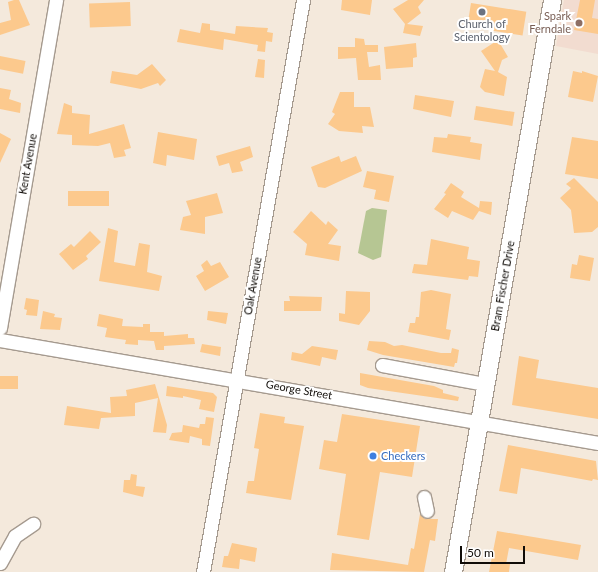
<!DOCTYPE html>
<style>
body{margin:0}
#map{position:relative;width:598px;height:572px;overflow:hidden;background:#f4e9dc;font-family:Lato,sans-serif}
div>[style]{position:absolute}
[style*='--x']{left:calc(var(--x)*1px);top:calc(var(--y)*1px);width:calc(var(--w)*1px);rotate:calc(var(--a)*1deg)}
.education>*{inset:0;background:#f2dcd0}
.green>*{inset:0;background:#b6c693}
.building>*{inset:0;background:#fcc98d;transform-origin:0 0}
.roads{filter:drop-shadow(1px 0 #a59a8f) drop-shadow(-1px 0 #a59a8f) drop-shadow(0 1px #a59a8f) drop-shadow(0 -1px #a59a8f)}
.minor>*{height:13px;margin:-6.5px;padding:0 6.5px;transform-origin:6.5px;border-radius:6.5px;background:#fff}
.major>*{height:17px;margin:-8.5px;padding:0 8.5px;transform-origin:8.5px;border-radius:8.5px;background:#fff}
.dots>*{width:11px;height:11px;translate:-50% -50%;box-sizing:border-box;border:2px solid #fff;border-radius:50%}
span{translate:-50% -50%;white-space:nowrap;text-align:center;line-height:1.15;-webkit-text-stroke:4px #fff;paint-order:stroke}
.education-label{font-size:11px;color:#785e54}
.right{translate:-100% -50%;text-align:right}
.worship-label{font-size:11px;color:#5b616d}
.street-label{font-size:11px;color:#100c08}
.shop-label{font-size:11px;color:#366cbe}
.left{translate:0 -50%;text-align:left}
.scale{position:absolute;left:460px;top:546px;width:65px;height:18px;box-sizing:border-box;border:2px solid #100c08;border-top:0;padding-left:5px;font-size:12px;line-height:14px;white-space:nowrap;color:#100c08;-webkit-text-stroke:3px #fff;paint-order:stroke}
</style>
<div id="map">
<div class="education">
<div style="clip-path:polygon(564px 0,598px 0,598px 54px,556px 46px)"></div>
</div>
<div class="green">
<div style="clip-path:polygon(372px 208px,387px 210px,381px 257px,373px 260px,358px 253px,366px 211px)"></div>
</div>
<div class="building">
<div style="clip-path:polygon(14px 0,19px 0,30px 25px,0 35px,0 23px,11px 20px,8px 2px)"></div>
<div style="clip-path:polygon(342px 0,372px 0,370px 15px,341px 10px)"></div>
<div style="clip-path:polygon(408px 0,424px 0,418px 7px,421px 13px,407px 24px,423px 26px,420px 36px,403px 33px,405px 24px,393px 9px)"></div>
<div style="clip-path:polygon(580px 0,595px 0,592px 18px,598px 19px,598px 34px,574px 30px)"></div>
<div style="left:130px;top:2px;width:24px;height:41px;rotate:88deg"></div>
<div style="left:471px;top:3px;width:56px;height:24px;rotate:9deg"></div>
<div style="clip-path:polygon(202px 23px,210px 24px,210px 30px,235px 34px,236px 26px,268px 28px,267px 32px,273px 33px,272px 42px,266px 41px,265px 52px,257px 51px,258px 45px,224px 39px,223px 50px,177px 42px,180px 29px,200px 33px)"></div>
<div style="clip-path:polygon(355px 38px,364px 39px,365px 45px,378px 45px,378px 52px,367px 52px,369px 67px,380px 65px,381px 80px,358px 80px,356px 58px,338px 59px,338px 47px,355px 47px)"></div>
<div style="clip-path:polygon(498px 40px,508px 57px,502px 60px,498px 72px,507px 77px,504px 96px,485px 92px,480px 87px,485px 69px,495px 71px,481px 51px)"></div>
<div style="clip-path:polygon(416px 43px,417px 57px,413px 58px,413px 67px,386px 69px,384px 47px)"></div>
<div style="left:0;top:56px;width:26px;height:13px;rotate:11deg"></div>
<div style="clip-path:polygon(258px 59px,265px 60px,264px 78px,255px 77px)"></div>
<div style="clip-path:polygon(152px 64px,166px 80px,160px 86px,158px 83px,141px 89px,110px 83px,112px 71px,137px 75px)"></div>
<div style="clip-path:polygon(573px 71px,582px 73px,582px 71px,598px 76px,593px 102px,568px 97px)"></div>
<div style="clip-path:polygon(0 88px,11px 90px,9px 99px,21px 103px,20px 113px,0 109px)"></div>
<div style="clip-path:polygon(340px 92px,354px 92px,354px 107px,370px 107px,374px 127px,362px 126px,363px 133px,339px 131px,328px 124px,335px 114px,332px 112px)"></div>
<div style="clip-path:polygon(415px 95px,454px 101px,451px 117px,413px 109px)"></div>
<div style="clip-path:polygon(64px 103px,72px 106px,72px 113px,90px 115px,89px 134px,124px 124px,131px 148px,124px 150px,126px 156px,114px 158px,110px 143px,98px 146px,72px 145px,72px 135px,57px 134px)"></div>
<div style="left:476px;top:106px;width:39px;height:14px;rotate:9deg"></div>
<div style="clip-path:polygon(158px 132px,197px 139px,194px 160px,167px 155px,166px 166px,153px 163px)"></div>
<div style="clip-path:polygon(0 133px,11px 139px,0 163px)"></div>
<div style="clip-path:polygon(448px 134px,471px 137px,470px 142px,482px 144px,480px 160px,432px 152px,434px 137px,447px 138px)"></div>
<div style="clip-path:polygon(572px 137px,598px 141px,598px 179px,565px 174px)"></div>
<div style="clip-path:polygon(250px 146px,253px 157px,240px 162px,243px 171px,232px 173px,229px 163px,219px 166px,216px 156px)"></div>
<div style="clip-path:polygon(339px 156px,341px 162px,356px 156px,362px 171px,325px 188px,318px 187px,311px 167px)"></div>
<div style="clip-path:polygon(367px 171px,394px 176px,389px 202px,374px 199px,376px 190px,363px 187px)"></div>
<div style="clip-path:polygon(574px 178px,598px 202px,598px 227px,592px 232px,574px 233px,571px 210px,560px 198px,571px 188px,566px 184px)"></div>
<div style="clip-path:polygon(451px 183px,464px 192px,461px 197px,479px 208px,480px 201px,492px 202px,491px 215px,479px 211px,473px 220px,452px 211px,448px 218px,434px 209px,446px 194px,444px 193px)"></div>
<div style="left:68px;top:191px;width:41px;height:15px"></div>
<div style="clip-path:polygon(217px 193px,223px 213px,205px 217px,205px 234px,180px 230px,183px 217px,191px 215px,186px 201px)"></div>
<div style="clip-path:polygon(311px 211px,326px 225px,328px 221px,338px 230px,328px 244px,341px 246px,339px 261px,305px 255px,307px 244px,293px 232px)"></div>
<div style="clip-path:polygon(108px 228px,118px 231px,114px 262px,135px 266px,139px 243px,150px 245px,147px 272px,162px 276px,159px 291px,99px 281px)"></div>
<div style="clip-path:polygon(90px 231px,101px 242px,86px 256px,88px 259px,73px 270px,59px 254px,71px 244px,74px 247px)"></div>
<div style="clip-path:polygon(431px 239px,469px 247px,467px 259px,480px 261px,478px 277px,469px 276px,468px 280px,412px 273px,414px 264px,427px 265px)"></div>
<div style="clip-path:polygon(579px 255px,594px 258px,590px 281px,570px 278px,572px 264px,577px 265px)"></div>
<div style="clip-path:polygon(207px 260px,211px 266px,220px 262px,229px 277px,205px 291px,196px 276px,204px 271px,201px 265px)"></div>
<div style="clip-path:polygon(431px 290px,451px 294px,446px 329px,451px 330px,449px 340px,408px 332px,410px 323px,415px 323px,416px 317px,419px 317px,421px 292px)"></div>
<div style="clip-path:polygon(346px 291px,370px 292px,370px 311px,359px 325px,339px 321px,339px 313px,345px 314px)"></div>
<div style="clip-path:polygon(289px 296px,322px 297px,321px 311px,284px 311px,284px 301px,290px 301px)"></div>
<div style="clip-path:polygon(26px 298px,39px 300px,37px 316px,26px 315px,27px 310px,24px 309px)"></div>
<div style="clip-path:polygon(43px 311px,55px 314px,54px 317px,62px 318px,60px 330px,40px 329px)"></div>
<div style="clip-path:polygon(208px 311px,228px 313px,226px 324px,207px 320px)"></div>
<div style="clip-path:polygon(99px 314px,123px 319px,122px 326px,143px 327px,143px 324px,150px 324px,150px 332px,164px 332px,164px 336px,188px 334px,188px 338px,194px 338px,195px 344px,164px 346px,164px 350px,156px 350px,154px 341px,138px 340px,138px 345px,125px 344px,126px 340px,105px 337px,107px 328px,97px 326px)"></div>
<div style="clip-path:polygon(369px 341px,385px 342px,394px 346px,402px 345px,441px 353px,451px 353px,452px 348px,459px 350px,457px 363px,455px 363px,454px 367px,383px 355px,367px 350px)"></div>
<div style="clip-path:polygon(202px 344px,221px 347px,220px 356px,200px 352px)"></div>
<div style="clip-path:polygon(312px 346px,338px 350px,336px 360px,322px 357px,320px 366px,291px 360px,292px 352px,302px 354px)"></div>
<div style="clip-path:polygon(519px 356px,539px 360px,536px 378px,598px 388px,598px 419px,512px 405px)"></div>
<div style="clip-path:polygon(360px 373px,434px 386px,443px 390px,443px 393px,459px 397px,458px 401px,368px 388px,360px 385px)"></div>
<div style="left:0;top:376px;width:18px;height:13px"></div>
<div style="clip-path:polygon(155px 384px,167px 425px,166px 433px,153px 432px,158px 398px,135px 403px,135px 416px,101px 418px,99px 429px,64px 425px,67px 406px,111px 413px,110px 397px,127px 396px,126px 390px)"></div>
<div style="clip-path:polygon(167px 386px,213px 393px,217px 397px,214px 412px,199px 409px,201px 400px,183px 396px,183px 398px,166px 396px)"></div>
<div style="clip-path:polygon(260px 413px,285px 417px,284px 423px,304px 426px,291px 500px,246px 493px,248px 481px,254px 481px,259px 449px,254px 448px)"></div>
<div style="clip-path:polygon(342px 414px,420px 426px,412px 477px,380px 472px,369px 540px,337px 535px,346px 474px,319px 469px,324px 440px,337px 442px)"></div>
<div style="clip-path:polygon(206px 417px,214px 418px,210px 446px,202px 445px,202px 439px,190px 436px,189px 443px,169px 440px,172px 433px,182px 432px,183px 425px,199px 428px,200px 424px,205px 424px)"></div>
<div style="clip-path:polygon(508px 445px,596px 461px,598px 480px,593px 479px,592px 481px,521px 468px,517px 494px,499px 491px)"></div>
<div style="clip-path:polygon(131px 474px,137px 475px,136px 486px,145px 487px,143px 497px,123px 492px,124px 480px,130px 480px)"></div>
<div style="clip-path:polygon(420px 514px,425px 519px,438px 519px,435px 541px,430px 540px,424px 572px,330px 570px,332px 553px,408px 565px,411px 548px,414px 549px)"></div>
<div style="clip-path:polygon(497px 531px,581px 545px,578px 560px,509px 548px,506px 564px,510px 564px,509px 572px,489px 572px)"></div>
<div style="clip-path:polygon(232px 543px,257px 548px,255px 562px,240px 559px,239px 569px,222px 567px,224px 556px,228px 556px)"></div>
</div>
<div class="roads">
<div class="minor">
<div style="--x:0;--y:328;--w:333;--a:-80.3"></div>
<div style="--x:0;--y:340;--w:607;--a:9.77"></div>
<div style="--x:382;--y:365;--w:105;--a:10.5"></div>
<div style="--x:424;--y:497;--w:14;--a:78"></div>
<div style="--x:0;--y:563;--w:31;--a:-61"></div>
<div style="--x:15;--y:536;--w:22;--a:-34"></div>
<div style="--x:203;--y:572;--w:581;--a:-80.08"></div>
</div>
<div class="major">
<div style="--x:453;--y:572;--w:581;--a:-80.18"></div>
</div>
</div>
<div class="dots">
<div style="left:482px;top:12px;background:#6b7280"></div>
<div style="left:579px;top:23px;background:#8d6e63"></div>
<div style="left:373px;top:456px;background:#3f7fe0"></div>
</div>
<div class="education-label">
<span class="right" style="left:571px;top:23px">Spark<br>Ferndale</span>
</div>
<div class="worship-label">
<span style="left:482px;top:31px">Church of<br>Scientology</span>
</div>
<div class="street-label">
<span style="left:28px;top:164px;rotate:-80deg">Kent Avenue</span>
<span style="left:253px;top:286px;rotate:-80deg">Oak Avenue</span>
<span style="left:503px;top:286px;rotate:-80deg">Bram Fischer Drive</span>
<span style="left:299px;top:390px;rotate:10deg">George Street</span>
</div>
<div class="shop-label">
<span class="left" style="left:381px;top:456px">Checkers</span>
</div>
<div class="scale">50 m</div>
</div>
